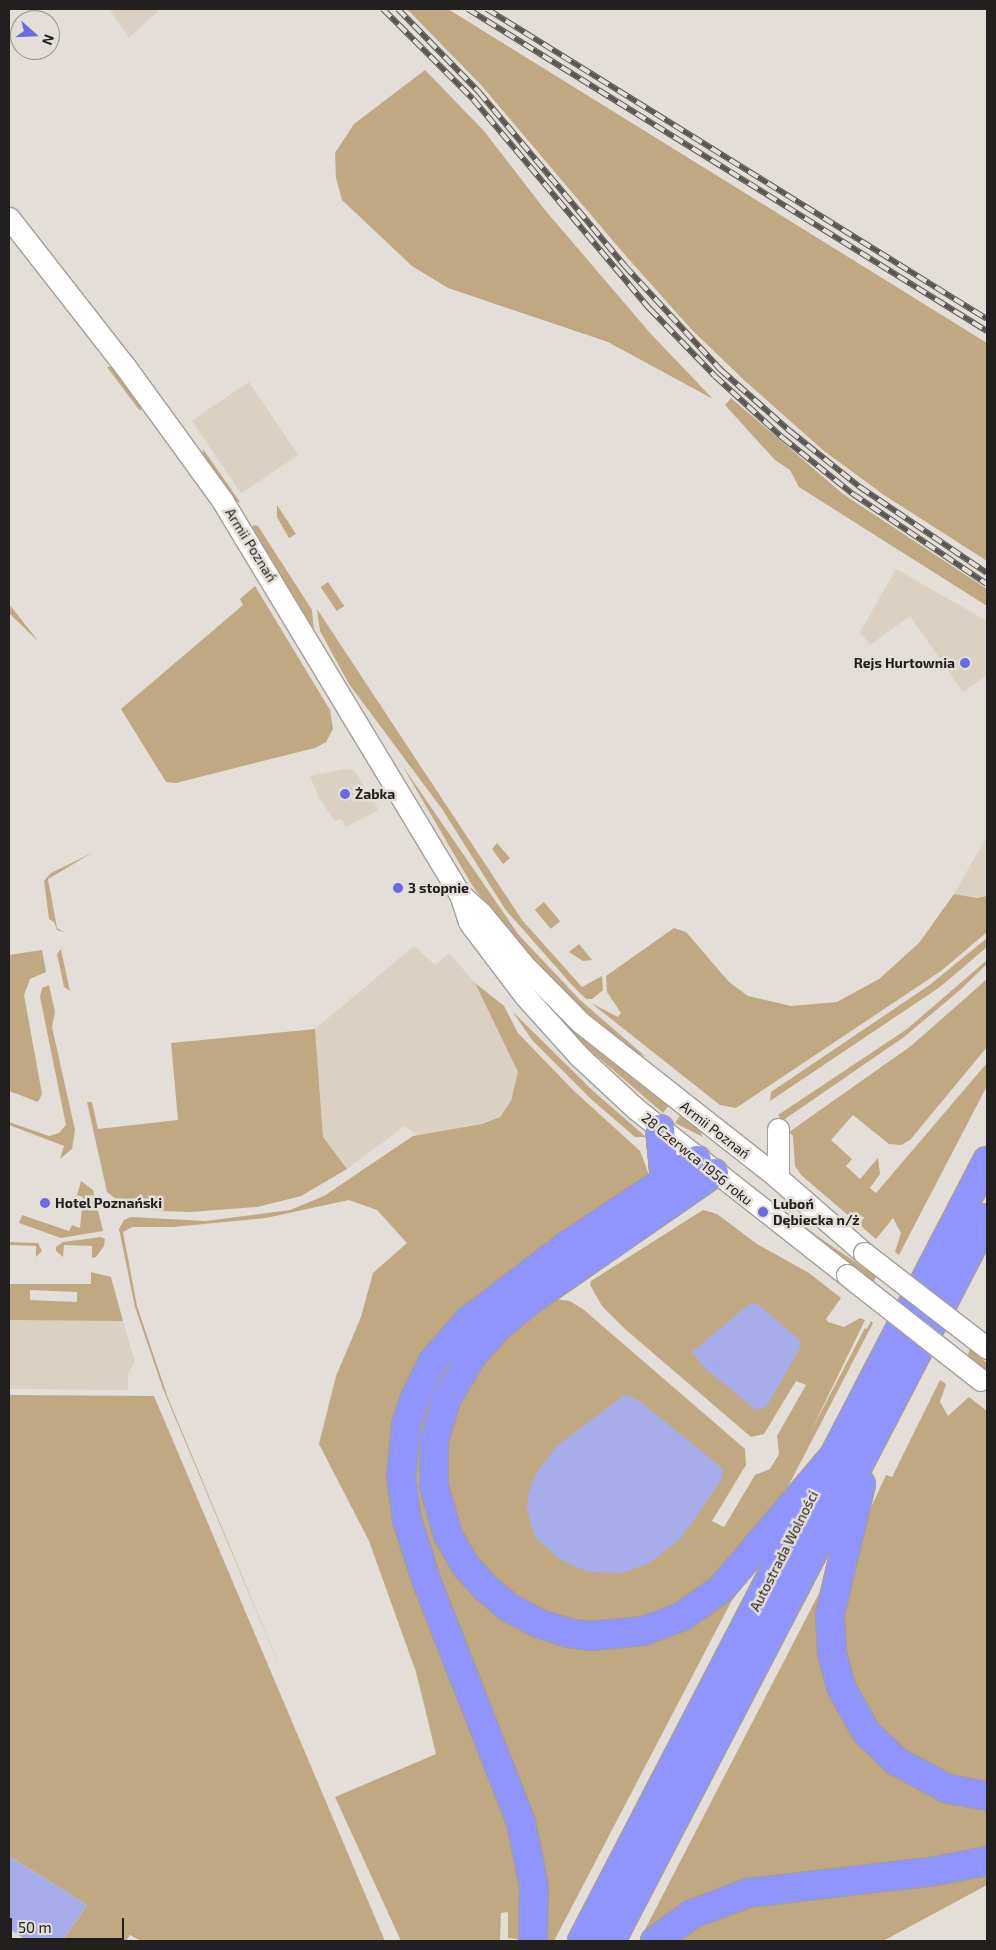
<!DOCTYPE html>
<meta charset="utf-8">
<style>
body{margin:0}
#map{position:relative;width:996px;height:1950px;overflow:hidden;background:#e3ded7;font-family:"Exo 2",sans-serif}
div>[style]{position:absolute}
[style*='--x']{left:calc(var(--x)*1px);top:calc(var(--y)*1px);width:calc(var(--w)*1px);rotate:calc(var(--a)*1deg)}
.built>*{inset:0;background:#dad1c3;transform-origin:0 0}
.green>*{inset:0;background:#c0a982;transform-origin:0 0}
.water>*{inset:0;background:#a6acea}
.roads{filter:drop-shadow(1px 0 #a39f98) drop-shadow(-1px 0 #a39f98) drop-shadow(0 1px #a39f98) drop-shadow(0 -1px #a39f98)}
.secondary>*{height:21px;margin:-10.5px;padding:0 10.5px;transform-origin:10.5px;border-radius:10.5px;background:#fff}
.motorway>*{height:28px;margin:-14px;padding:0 14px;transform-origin:14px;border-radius:14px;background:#9094ff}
.rail>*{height:5.5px;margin-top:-2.75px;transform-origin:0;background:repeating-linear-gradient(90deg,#e3ded7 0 11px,#5a5753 0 22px);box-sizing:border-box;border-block:1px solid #5a5753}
.bridges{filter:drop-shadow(1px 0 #a39f98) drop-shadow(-1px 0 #a39f98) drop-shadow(0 1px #a39f98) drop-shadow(0 -1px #a39f98)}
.secondary-bridge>*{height:21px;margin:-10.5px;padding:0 10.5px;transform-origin:10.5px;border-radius:10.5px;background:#fff}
.dots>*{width:14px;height:14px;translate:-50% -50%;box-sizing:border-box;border:2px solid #e3ded7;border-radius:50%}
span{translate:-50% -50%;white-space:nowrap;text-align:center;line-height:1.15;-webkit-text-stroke:5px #e3ded7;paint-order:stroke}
.street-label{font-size:14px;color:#22201e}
.poi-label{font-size:14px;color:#22201e;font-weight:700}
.right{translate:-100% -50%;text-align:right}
.left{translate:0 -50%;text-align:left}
.frame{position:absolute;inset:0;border:10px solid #22201e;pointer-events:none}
.north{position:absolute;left:10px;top:10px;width:50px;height:50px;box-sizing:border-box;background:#e3ded7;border:1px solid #96928d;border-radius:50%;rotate:110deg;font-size:14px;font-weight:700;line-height:20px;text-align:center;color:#22201e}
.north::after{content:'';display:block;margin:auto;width:18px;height:22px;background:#6b69e3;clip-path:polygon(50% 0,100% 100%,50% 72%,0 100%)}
.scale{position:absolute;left:10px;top:1918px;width:114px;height:22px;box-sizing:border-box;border:2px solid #22201e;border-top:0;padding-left:6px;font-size:15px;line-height:18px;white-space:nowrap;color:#22201e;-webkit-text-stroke:4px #e3ded7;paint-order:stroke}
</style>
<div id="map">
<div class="built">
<div style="clip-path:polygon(109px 9px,160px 9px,129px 38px)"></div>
<div style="left:249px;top:382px;width:88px;height:69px;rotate:56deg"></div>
<div style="clip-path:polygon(896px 569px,987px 621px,987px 675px,963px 692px,910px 616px,870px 645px,860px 632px)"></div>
<div style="clip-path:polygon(344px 769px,354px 770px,379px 810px,346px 827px,341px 819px,335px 821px,319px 798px,310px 776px)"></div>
<div style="clip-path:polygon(987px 836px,987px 896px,977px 898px,954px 894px)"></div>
<div style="clip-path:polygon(414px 946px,435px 965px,449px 953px,475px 983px,518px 1072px,511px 1101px,500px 1117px,482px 1124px,418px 1136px,405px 1126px,347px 1169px,323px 1137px,315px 1029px)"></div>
<div style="clip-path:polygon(9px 1320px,123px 1321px,135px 1362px,128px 1373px,128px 1390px,9px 1389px)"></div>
</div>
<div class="green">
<div style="clip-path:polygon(407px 9px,448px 9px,987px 343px,987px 561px,884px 495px,824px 451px,745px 381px,692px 330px,625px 255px,482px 86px)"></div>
<div style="clip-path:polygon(425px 70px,484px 131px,545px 210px,650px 333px,713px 399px,608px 342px,448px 288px,412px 266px,342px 200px,336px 178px,335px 153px,354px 124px)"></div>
<div style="clip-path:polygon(107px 367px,114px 367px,143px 406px,140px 411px)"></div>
<div style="clip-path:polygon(731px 398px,843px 494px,987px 589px,987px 606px,799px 487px,790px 470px,775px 460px,725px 405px)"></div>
<div style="clip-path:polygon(203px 449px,240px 502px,235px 502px,203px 456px)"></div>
<div style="clip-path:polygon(277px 505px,296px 534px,289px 538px,277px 517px)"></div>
<div style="clip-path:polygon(253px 525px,258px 526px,312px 610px,314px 632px,252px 530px)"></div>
<div style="left:328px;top:582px;width:29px;height:9px;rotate:56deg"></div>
<div style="clip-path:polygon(255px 586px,330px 710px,333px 729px,326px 742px,315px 748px,176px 783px,166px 782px,121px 709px,243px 605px,240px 599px)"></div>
<div style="clip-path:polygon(9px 604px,39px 642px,9px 613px)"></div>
<div style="clip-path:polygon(317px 609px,522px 920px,582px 987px,602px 976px,603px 990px,592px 999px,586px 999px,572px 985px,505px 909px,442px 809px,349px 684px,320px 631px)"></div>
<div style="clip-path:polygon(402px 765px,518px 934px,580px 1000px,646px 1057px,616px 1042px,556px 988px,493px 914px,472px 885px)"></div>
<div style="clip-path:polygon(497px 843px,510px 858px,503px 864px,492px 849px)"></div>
<div style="clip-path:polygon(92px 853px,48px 879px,57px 928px,64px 932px,57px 930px,54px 922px,49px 919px,44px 881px,51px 873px)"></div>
<div style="clip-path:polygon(954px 894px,977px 898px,987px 896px,987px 932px,941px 971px,736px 1108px,720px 1105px,591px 1003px,618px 1017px,621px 1013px,607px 992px,606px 976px,674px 928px,686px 932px,729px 982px,748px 996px,791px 1006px,837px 1002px,879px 979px,919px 943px)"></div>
<div style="left:544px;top:902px;width:25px;height:12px;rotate:50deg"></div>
<div style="clip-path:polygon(987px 938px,987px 947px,940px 987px,770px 1101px,771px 1092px,931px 984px)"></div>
<div style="clip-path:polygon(579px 944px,592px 960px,583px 961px,569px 952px)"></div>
<div style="clip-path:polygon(65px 945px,61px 950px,70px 991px,78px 996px,64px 987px,57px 954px)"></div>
<div style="clip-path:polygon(42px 950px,46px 972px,30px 979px,24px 995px,42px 1094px,38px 1102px,9px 1091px,9px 955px)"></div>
<div style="clip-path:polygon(987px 960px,987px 964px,960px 990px,904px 1037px,782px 1121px,778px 1115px,907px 1029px)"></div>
<div style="clip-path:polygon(987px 979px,987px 1047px,910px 1140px,901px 1145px,889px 1144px,853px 1115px,831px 1140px,852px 1159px,846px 1166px,860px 1179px,878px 1158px,880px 1174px,870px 1188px,876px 1193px,987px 1063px,987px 1086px,899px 1255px,895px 1252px,901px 1233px,893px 1218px,876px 1239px,801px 1175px,795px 1166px,793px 1136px,789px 1132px,911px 1046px)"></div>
<div style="clip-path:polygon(475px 983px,504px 1006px,518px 1033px,573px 1090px,640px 1151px,649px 1175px,636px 1190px,491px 1289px,393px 1445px,515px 1830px,529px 1941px,508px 1938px,508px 1912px,501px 1913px,500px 1941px,401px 1941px,335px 1797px,436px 1754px,416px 1672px,369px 1541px,319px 1444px,336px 1376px,361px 1317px,373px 1273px,407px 1243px,377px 1210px,349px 1200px,266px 1218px,173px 1227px,132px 1227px,123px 1232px,137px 1306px,168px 1398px,293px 1698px,163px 1389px,135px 1307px,119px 1229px,124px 1220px,131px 1217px,205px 1221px,290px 1210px,324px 1196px,413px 1136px,482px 1124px,500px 1117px,511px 1101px,518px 1072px)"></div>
<div style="clip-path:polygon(49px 985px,55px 1012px,52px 1027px,75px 1130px,72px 1149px,60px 1159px,64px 1146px,9px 1125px,9px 1122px,49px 1136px,59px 1133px,66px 1125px,40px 997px,42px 988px)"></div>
<div style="clip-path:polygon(533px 987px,669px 1105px,663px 1113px,577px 1039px)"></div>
<div style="clip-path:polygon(513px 1012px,593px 1091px,646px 1137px,635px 1137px,591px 1099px,532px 1040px)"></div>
<div style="clip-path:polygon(315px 1029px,323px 1137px,347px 1169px,301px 1196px,257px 1207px,190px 1212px,158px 1211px,122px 1204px,107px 1192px,87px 1102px,92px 1102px,98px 1129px,178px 1120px,171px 1043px)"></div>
<div style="clip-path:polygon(681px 1114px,698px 1127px,703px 1137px,675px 1123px)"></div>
<div style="clip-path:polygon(742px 1178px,820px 1238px,876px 1276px,873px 1284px)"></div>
<div style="clip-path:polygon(81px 1181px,93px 1190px,103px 1231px,61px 1238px,19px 1223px,22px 1215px,69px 1231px,72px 1225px,80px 1228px,83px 1197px,77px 1195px)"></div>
<div style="clip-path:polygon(703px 1210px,717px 1214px,757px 1244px,809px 1273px,841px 1298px,826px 1319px,828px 1322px,844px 1327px,860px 1318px,865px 1320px,810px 1433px,865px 1328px,867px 1329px,871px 1321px,873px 1323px,782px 1498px,711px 1590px,636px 1626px,558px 1623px,489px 1583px,443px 1498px,449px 1414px,498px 1340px,553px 1299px,570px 1301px,584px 1310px,745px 1449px,746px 1465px,712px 1521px,724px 1527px,755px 1475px,770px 1469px,779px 1454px,777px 1436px,806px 1385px,796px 1381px,764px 1434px,751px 1437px,625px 1329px,602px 1306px,590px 1285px,591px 1281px)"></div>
<div style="clip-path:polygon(101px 1237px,105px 1239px,104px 1246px,96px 1257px,92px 1258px,92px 1246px,64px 1245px,63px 1257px,56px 1251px,56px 1247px,63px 1242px)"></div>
<div style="clip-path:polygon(9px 1242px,38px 1243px,42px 1251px,36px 1257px,36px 1246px,9px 1245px)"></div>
<div style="clip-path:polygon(584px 1251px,436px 1410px,457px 1566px,593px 1642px,743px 1579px,554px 1941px,548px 1941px,549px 1905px,541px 1852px,416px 1518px,412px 1443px,441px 1366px)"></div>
<div style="clip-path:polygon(evenodd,91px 1272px,111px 1277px,123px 1321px,9px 1320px,9px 1284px,91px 1284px,91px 1272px,30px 1290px,77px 1292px,77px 1302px,30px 1300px,30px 1290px)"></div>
<div style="clip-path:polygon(970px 1349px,987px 1363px,987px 1374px,967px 1358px)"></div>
<div style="clip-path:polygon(940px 1380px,946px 1384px,940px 1402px,948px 1416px,969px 1397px,987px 1411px,987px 1786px,945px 1777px,885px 1738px,857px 1699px,840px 1635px,856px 1540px,886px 1475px,892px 1477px)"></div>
<div style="clip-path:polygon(9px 1395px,154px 1396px,385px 1941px,141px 1941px,130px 1935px,126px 1941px,62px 1941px,87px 1905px,9px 1856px)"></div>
<div style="clip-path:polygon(827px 1578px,852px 1722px,987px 1803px,987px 1853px,795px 1879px,639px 1941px)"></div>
<div style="clip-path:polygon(987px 1869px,987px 1885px,883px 1941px,676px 1941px,711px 1913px,763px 1896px)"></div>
</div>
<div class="water">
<div style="clip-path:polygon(756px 1303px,799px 1339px,801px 1346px,767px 1406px,756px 1410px,705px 1368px,692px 1352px,748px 1305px)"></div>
<div style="clip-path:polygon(624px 1395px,637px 1399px,716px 1463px,723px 1470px,721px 1481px,680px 1539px,651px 1562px,622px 1573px,590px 1572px,562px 1561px,535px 1537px,527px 1509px,528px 1495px,535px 1475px,557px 1446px)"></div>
<div style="clip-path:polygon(9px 1856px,87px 1905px,62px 1941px,28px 1941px,9px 1929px)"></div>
</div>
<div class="roads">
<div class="secondary">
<div style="--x:9;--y:218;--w:187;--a:52"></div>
<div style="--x:124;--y:365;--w:167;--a:54"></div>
<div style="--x:222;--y:500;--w:460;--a:58.9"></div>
<div style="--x:460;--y:894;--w:29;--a:72"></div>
<div style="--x:469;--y:922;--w:93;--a:52.9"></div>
<div style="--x:525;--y:996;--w:81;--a:48"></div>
<div style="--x:579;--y:1056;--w:78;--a:42.9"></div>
<div style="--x:636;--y:1109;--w:268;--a:38.2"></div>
<div style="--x:460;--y:894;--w:28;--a:42"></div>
<div style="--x:481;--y:913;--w:65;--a:50.6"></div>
<div style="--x:522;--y:963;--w:83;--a:45.5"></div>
<div style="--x:580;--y:1022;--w:252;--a:38.2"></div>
<div style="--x:778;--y:1178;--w:114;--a:41.1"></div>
<div style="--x:778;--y:1178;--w:49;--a:-90"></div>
</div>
<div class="motorway">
<div style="--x:660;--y:1129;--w:52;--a:84.5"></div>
<div style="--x:714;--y:1173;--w:226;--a:145.3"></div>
<div style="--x:528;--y:1302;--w:39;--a:140"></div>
<div style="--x:498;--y:1327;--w:39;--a:132"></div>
<div style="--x:472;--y:1356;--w:51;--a:120.6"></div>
<div style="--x:446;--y:1400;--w:43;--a:106.3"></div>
<div style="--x:434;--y:1441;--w:45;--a:90"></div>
<div style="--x:434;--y:1486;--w:51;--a:74.1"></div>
<div style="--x:448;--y:1535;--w:36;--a:60"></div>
<div style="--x:466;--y:1566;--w:31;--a:48"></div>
<div style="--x:487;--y:1589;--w:30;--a:40"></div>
<div style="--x:510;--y:1608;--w:32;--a:28"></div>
<div style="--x:538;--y:1623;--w:32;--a:18"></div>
<div style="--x:568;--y:1633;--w:22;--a:8"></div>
<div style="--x:590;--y:1636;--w:54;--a:-5.3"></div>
<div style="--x:644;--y:1631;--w:42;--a:-21"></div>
<div style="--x:683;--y:1616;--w:47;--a:-35.4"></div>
<div style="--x:721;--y:1589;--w:173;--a:-49.7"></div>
<div style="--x:861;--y:1484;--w:134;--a:103.4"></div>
<div style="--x:830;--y:1614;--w:39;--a:87"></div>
<div style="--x:832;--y:1653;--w:35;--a:75"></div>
<div style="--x:841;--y:1687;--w:51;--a:60.9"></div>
<div style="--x:866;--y:1732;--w:42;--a:44"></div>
<div style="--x:896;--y:1761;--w:59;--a:28.3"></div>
<div style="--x:948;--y:1789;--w:40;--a:10"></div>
<div style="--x:533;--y:1941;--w:54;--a:-88.9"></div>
<div style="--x:534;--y:1887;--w:66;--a:-101.3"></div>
<div style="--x:521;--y:1822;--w:261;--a:-111.4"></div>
<div style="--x:426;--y:1579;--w:62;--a:-107.9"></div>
<div style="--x:407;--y:1520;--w:43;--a:-97.9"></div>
<div style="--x:401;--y:1477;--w:52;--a:-84.5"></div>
<div style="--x:406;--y:1425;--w:26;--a:-72"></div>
<div style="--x:414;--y:1400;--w:43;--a:-64"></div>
<div style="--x:433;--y:1361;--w:53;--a:-48.8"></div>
<div style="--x:468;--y:1321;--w:122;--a:-37.3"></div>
<div style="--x:565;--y:1247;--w:158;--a:-33.4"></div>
<div style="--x:582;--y:1941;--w:879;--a:-62.56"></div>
<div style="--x:611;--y:1941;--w:815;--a:-62.52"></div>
<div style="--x:655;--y:1941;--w:46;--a:-36.1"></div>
<div style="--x:692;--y:1914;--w:60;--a:-20.6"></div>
<div style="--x:748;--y:1893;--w:188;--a:-6.7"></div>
<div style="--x:935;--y:1871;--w:53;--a:-10.9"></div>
</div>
</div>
<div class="rail">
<div style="--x:383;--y:9;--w:127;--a:45"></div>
<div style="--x:473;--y:99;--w:275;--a:49.9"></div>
<div style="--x:650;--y:309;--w:93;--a:45.9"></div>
<div style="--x:715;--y:376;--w:92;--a:42.4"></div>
<div style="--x:783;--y:438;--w:90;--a:38.7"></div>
<div style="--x:853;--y:494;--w:161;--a:33.9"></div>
<div style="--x:398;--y:9;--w:116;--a:45.7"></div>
<div style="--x:479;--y:92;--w:227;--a:50"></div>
<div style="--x:625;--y:266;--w:142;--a:47.3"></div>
<div style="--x:721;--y:370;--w:92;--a:41.5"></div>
<div style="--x:790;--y:431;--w:90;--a:38.7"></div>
<div style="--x:860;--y:487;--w:153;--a:34.1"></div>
<div style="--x:468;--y:9;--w:611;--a:31.82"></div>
<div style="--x:487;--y:9;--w:588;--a:31.8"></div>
</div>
<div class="bridges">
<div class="secondary-bridge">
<div style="--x:864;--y:1253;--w:155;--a:37.7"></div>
<div style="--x:847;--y:1275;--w:170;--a:38.1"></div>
</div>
</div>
<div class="dots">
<div style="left:965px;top:663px;background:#6b69e3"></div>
<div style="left:345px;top:794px;background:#6b69e3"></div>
<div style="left:398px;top:888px;background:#6b69e3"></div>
<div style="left:45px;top:1203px;background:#6b69e3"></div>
<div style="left:763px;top:1212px;background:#6b69e3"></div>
</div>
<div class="street-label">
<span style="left:251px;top:545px;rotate:58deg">Armii Poznań</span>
<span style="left:715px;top:1130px;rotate:38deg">Armii Poznań</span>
<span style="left:697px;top:1159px;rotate:39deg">28 Czerwca 1956 roku</span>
<span style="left:784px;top:1551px;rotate:-63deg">Autostrada Wolności</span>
</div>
<div class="poi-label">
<span class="right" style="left:955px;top:663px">Rejs Hurtownia</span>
<span class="left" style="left:355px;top:794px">Żabka</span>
<span class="left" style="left:408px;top:888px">3 stopnie</span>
<span class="left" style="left:55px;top:1203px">Hotel Poznański</span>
<span class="left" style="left:773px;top:1212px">Luboń<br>Dębiecka n/ż</span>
</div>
<div class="frame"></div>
<div class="north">N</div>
<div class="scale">50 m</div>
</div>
